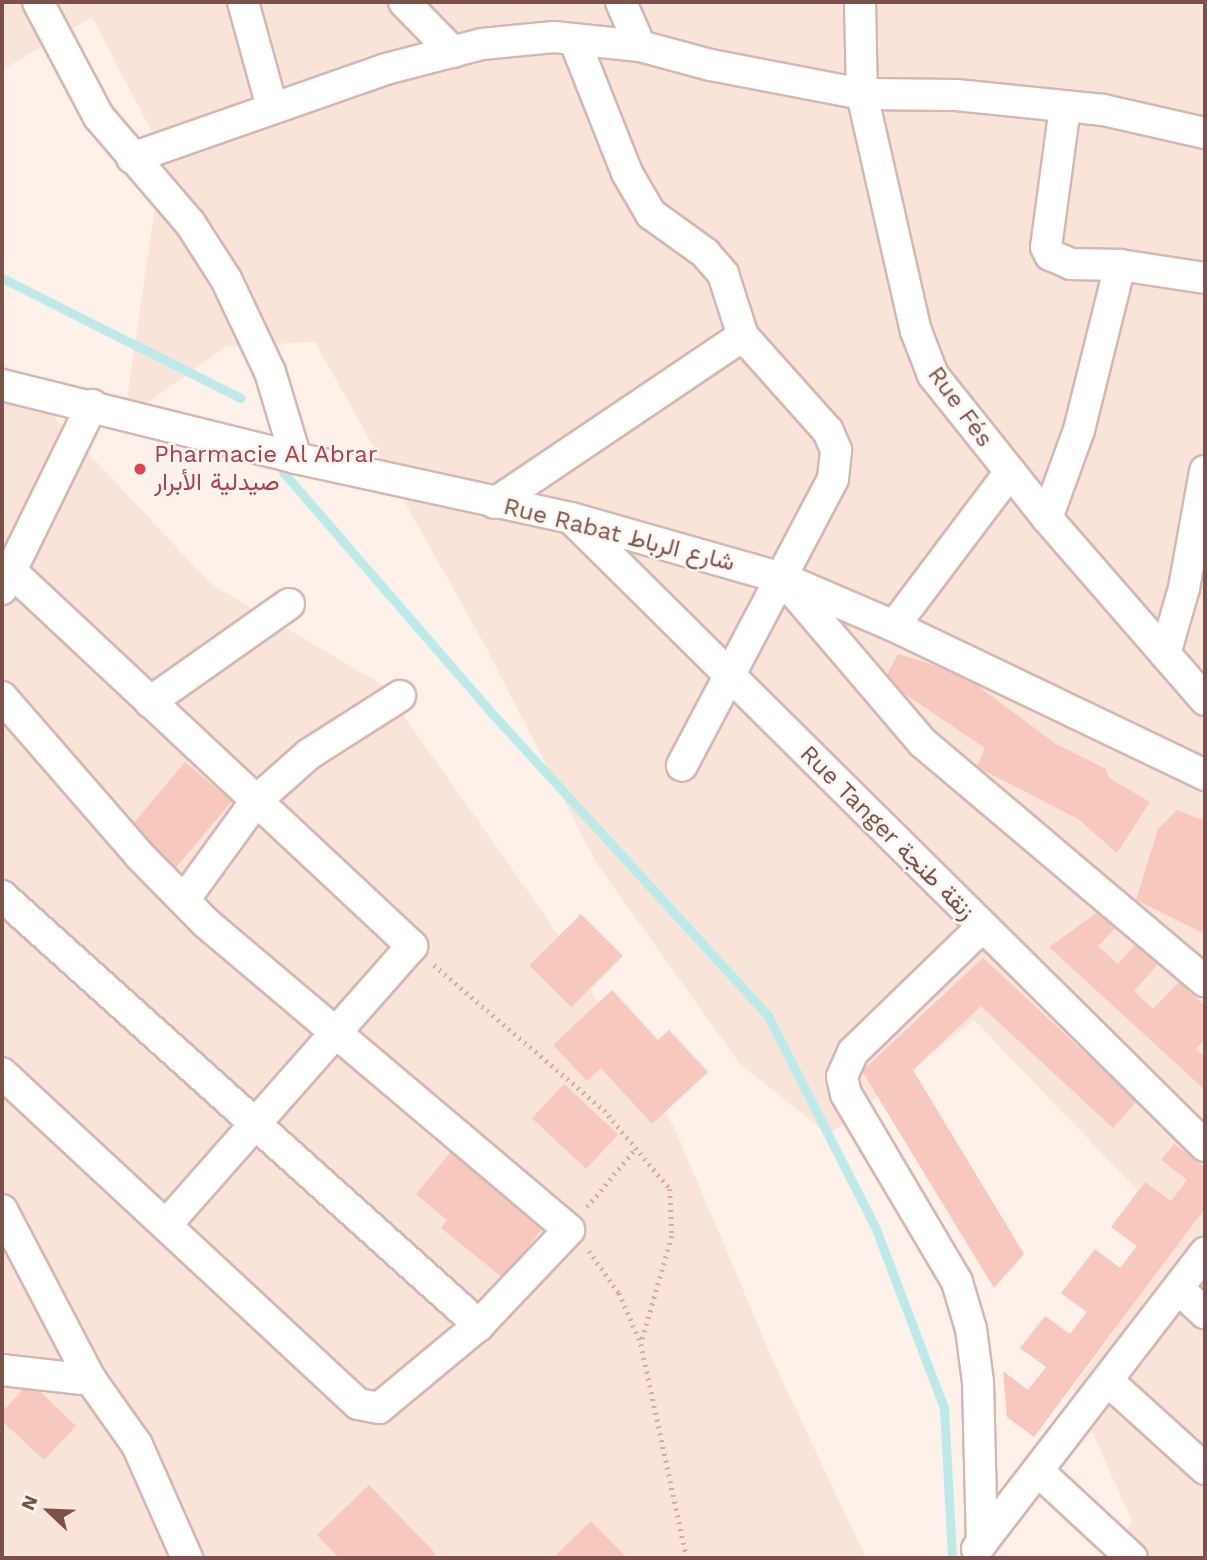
<!DOCTYPE html>
<meta charset="utf-8">
<style>
body{margin:0}
#map{position:relative;width:1207px;height:1560px;overflow:hidden;background:#fef1e9;font-family:"Work Sans",Vazirmatn,sans-serif}
div>[style]{position:absolute}
[style*='--x']{left:calc(var(--x)*1px);top:calc(var(--y)*1px);width:calc(var(--w)*1px);rotate:calc(var(--a)*1deg)}
.residential>*{inset:0;background:#f9e4d9}
.stream>*{height:9px;margin:-4.5px;padding:0 4.5px;transform-origin:4.5px;border-radius:4.5px;background:#baebe8}
.building>*{inset:0;background:#f7c8bd;transform-origin:0 0}
.path>*{height:4.5px;margin-top:-2.25px;transform-origin:0;background:repeating-linear-gradient(90deg,#ddaa9f 0 2px,transparent 0 7px)}
.roads{filter:drop-shadow(2px 0 #d5b7af) drop-shadow(-2px 0 #d5b7af) drop-shadow(0 2px #d5b7af) drop-shadow(0 -2px #d5b7af)}
.minor>*{height:30px;margin:-15px;padding:0 15px;transform-origin:15px;border-radius:15px;background:#fff}
.dots>*{width:19px;height:19px;translate:-50% -50%;box-sizing:border-box;border:4px solid #fff7f1;border-radius:50%}
span{translate:-50% -50%;white-space:nowrap;text-align:center;line-height:1.15;-webkit-text-stroke:5px #fff7f1;paint-order:stroke}
.street-label{font-size:24px;color:#7d5049}
.health-label{font-size:24px;color:#be3a42}
.left{translate:0 -50%;text-align:left}
.frame{position:absolute;inset:0;border:4px solid #7d5049;pointer-events:none}
.north{position:absolute;left:14px;top:1476px;width:70px;height:70px;-webkit-text-stroke:5px #fff7f1;paint-order:stroke;rotate:293deg;font-size:19px;font-weight:700;line-height:28px;text-align:center;color:#7d5049}
.north::after{content:'';display:block;margin:auto;width:24px;height:32px;background:#7d5049;clip-path:polygon(50% 0,100% 100%,50% 72%,0 100%)}
</style>
<div id="map">
<div class="residential">
<div style="clip-path:polygon(2px 2px,1205px 2px,1205px 1558px,1112px 1558px,1132px 1521px,1073px 1389px,1181px 1236px,974px 1020px,829px 1135px,740px 1064px,597px 864px,482px 640px,315px 342px,227px 346px,124px 419px,163px 153px,92px 17px,2px 70px)"></div>
<div style="clip-path:polygon(2px 361px,211px 584px,381px 684px,549px 921px,674px 1127px,775px 1365px,866px 1558px,2px 1558px)"></div>
</div>
<div class="stream">
<div style="--x:2;--y:278;--w:267;--a:26.7"></div>
<div style="--x:283;--y:472;--w:313;--a:49.1"></div>
<div style="--x:488;--y:709;--w:416;--a:47.6"></div>
<div style="--x:768;--y:1016;--w:239;--a:63.1"></div>
<div style="--x:876;--y:1229;--w:191;--a:69.2"></div>
<div style="--x:944;--y:1408;--w:150;--a:86.9"></div>
</div>
<div class="building">
<div style="clip-path:polygon(898px 654px,962px 674px,1056px 744px,1106px 769px,1109px 778px,1150px 802px,1117px 853px,1078px 819px,977px 767px,985px 748px,884px 680px)"></div>
<div style="left:185px;top:762px;width:61px;height:88px;rotate:40deg"></div>
<div style="clip-path:polygon(1177px 810px,1205px 821px,1205px 934px,1136px 900px,1158px 829px)"></div>
<div style="clip-path:polygon(1101px 910px,1118px 925px,1098px 946px,1118px 964px,1137px 943px,1159px 963px,1134px 991px,1153px 1009px,1179px 982px,1205px 1006px,1205px 1039px,1196px 1049px,1205px 1057px,1205px 1090px,1049px 947px)"></div>
<div style="left:581px;top:914px;width:59px;height:73px;rotate:45deg"></div>
<div style="clip-path:polygon(983px 958px,1137px 1101px,1113px 1128px,981px 1006px,913px 1070px,1024px 1254px,994px 1288px,862px 1071px)"></div>
<div style="clip-path:polygon(612px 990px,658px 1040px,669px 1030px,708px 1072px,652px 1124px,601px 1068px,587px 1081px,553px 1045px)"></div>
<div style="left:564px;top:1084px;width:74px;height:47px;rotate:43deg"></div>
<div style="clip-path:polygon(1174px 1144px,1205px 1167px,1205px 1208px,1034px 1437px,1007px 1417px,1003px 1371px,1028px 1390px,1046px 1367px,1020px 1348px,1045px 1316px,1070px 1334px,1087px 1312px,1061px 1293px,1095px 1249px,1120px 1268px,1137px 1246px,1111px 1227px,1145px 1182px,1171px 1201px,1187px 1180px,1161px 1160px)"></div>
<div style="clip-path:polygon(454px 1148px,547px 1223px,503px 1278px,441px 1228px,447px 1220px,416px 1194px)"></div>
<div style="clip-path:polygon(30px 1382px,76px 1426px,44px 1460px,2px 1421px,2px 1412px)"></div>
<div style="clip-path:polygon(369px 1485px,436px 1554px,431px 1558px,339px 1558px,317px 1535px)"></div>
<div style="clip-path:polygon(591px 1521px,627px 1558px,553px 1558px)"></div>
</div>
<div class="path">
<div style="--x:434;--y:965;--w:223;--a:40.5"></div>
<div style="--x:604;--y:1110;--w:103;--a:50.1"></div>
<div style="--x:670;--y:1189;--w:47;--a:87.6"></div>
<div style="--x:672;--y:1236;--w:112;--a:106"></div>
<div style="--x:641;--y:1344;--w:219;--a:77.9"></div>
<div style="--x:587;--y:1207;--w:75;--a:-50.4"></div>
<div style="--x:589;--y:1251;--w:52;--a:54.5"></div>
<div style="--x:619;--y:1293;--w:55;--a:66.3"></div>
</div>
<div class="roads">
<div class="minor">
<div style="--x:38;--y:2;--w:130;--a:62.1"></div>
<div style="--x:99;--y:117;--w:140;--a:49.4"></div>
<div style="--x:190;--y:223;--w:67;--a:57.3"></div>
<div style="--x:226;--y:279;--w:103;--a:64.7"></div>
<div style="--x:270;--y:372;--w:90;--a:73.2"></div>
<div style="--x:243;--y:2;--w:109;--a:74.6"></div>
<div style="--x:404;--y:2;--w:70;--a:45.6"></div>
<div style="--x:621;--y:2;--w:48;--a:66.6"></div>
<div style="--x:860;--y:2;--w:92;--a:88.8"></div>
<div style="--x:862;--y:94;--w:243;--a:77.2"></div>
<div style="--x:916;--y:331;--w:47;--a:68.9"></div>
<div style="--x:933;--y:375;--w:183;--a:51.4"></div>
<div style="--x:1047;--y:518;--w:241;--a:49"></div>
<div style="--x:574;--y:39;--w:144;--a:68.4"></div>
<div style="--x:627;--y:173;--w:48;--a:59.7"></div>
<div style="--x:651;--y:214;--w:67;--a:35.8"></div>
<div style="--x:705;--y:253;--w:28;--a:49"></div>
<div style="--x:723;--y:274;--w:65;--a:72.1"></div>
<div style="--x:743;--y:336;--w:127;--a:48.2"></div>
<div style="--x:828;--y:431;--w:21;--a:67"></div>
<div style="--x:836;--y:450;--w:29;--a:96"></div>
<div style="--x:833;--y:479;--w:324;--a:117.8"></div>
<div style="--x:1065;--y:107;--w:141;--a:97.7"></div>
<div style="--x:1046;--y:247;--w:9;--a:63"></div>
<div style="--x:1050;--y:255;--w:23;--a:23"></div>
<div style="--x:1071;--y:264;--w:49;--a:1.2"></div>
<div style="--x:1120;--y:265;--w:86;--a:8.7"></div>
<div style="--x:132;--y:158;--w:269;--a:-19.3"></div>
<div style="--x:386;--y:69;--w:99;--a:-14.6"></div>
<div style="--x:482;--y:44;--w:72;--a:-5.6"></div>
<div style="--x:554;--y:37;--w:86;--a:6"></div>
<div style="--x:640;--y:46;--w:73;--a:15"></div>
<div style="--x:711;--y:65;--w:154;--a:10.9"></div>
<div style="--x:862;--y:94;--w:94;--a:0.6"></div>
<div style="--x:956;--y:95;--w:148;--a:5.8"></div>
<div style="--x:1103;--y:110;--w:105;--a:12.7"></div>
<div style="--x:2;--y:385;--w:303;--a:13.9"></div>
<div style="--x:296;--y:458;--w:281;--a:12.3"></div>
<div style="--x:571;--y:518;--w:219;--a:15.9"></div>
<div style="--x:782;--y:578;--w:122;--a:23.2"></div>
<div style="--x:894;--y:626;--w:345;--a:25.6"></div>
<div style="--x:495;--y:503;--w:299;--a:-34"></div>
<div style="--x:1047;--y:518;--w:94;--a:-70"></div>
<div style="--x:1079;--y:430;--w:170;--a:-76"></div>
<div style="--x:574;--y:521;--w:888;--a:44.73"></div>
<div style="--x:12;--y:572;--w:548;--a:43.08"></div>
<div style="--x:412;--y:946;--w:371;--a:131.4"></div>
<div style="--x:788;--y:585;--w:208;--a:49.5"></div>
<div style="--x:923;--y:743;--w:369;--a:40.2"></div>
<div style="--x:2;--y:589;--w:205;--a:-63.9"></div>
<div style="--x:894;--y:626;--w:193;--a:-53"></div>
<div style="--x:1165;--y:654;--w:69;--a:-73.9"></div>
<div style="--x:1184;--y:588;--w:119;--a:-79.8"></div>
<div style="--x:2;--y:697;--w:211;--a:49"></div>
<div style="--x:140;--y:856;--w:94;--a:45.4"></div>
<div style="--x:206;--y:923;--w:475;--a:40.2"></div>
<div style="--x:569;--y:1230;--w:131;--a:133.5"></div>
<div style="--x:150;--y:702;--w:170;--a:-35.2"></div>
<div style="--x:2;--y:896;--w:642;--a:41.97"></div>
<div style="--x:479;--y:1325;--w:130;--a:140.3"></div>
<div style="--x:379;--y:1408;--w:21;--a:-169"></div>
<div style="--x:358;--y:1404;--w:486;--a:-137.1"></div>
<div style="--x:184;--y:900;--w:122;--a:-54"></div>
<div style="--x:256;--y:801;--w:71;--a:-41.6"></div>
<div style="--x:309;--y:754;--w:108;--a:-32.5"></div>
<div style="--x:981;--y:928;--w:178;--a:135.9"></div>
<div style="--x:853;--y:1052;--w:27;--a:114"></div>
<div style="--x:842;--y:1077;--w:17;--a:77"></div>
<div style="--x:846;--y:1094;--w:218;--a:59.4"></div>
<div style="--x:957;--y:1282;--w:49;--a:73.4"></div>
<div style="--x:971;--y:1329;--w:53;--a:82.5"></div>
<div style="--x:978;--y:1382;--w:161;--a:88.6"></div>
<div style="--x:2;--y:1210;--w:192;--a:62.4"></div>
<div style="--x:91;--y:1380;--w:80;--a:54.7"></div>
<div style="--x:137;--y:1445;--w:124;--a:66.1"></div>
<div style="--x:1180;--y:1290;--w:34;--a:43"></div>
<div style="--x:2;--y:1370;--w:90;--a:6.4"></div>
<div style="--x:1108;--y:1381;--w:131;--a:42.2"></div>
<div style="--x:1038;--y:1471;--w:128;--a:42.8"></div>
<div style="--x:977;--y:1549;--w:374;--a:-52.4"></div>
</div>
</div>
<div class="dots">
<div style="left:140px;top:469px;background:#e0444e"></div>
</div>
<div class="street-label">
<span style="left:960px;top:407px;rotate:54deg">Rue Fés</span>
<span style="left:619px;top:535px;rotate:14deg">Rue Rabat شارع الرباط</span>
<span style="left:887px;top:833px;rotate:45deg">Rue Tanger زنقة طنجة</span>
</div>
<div class="health-label">
<span class="left" style="left:154px;top:469px">Pharmacie Al Abrar<br>صيدلية الأبرار</span>
</div>
<div class="frame"></div>
<div class="north">N</div>
</div>
